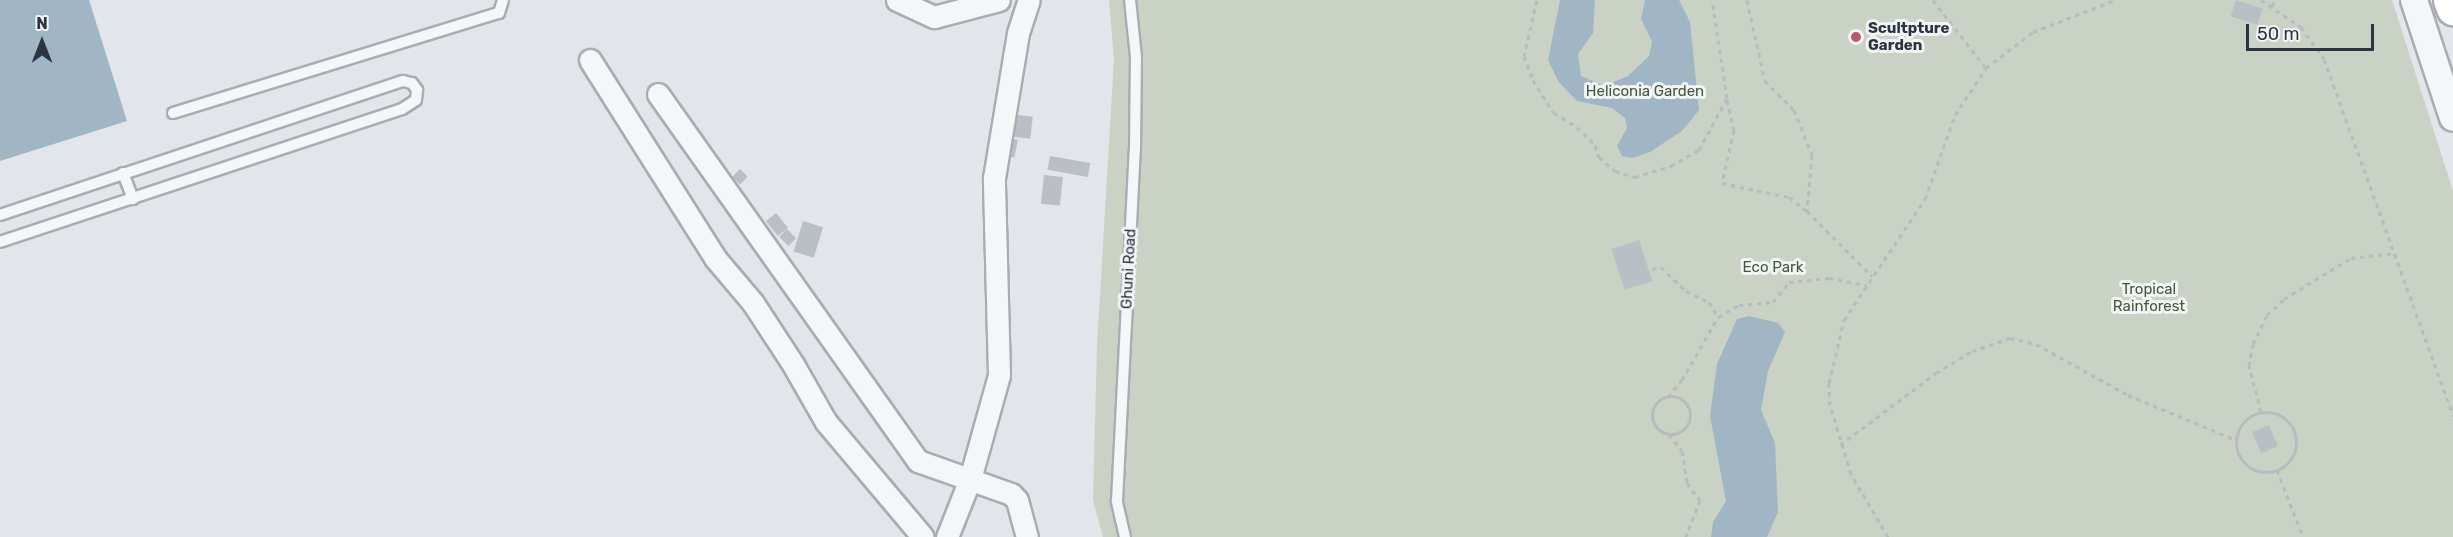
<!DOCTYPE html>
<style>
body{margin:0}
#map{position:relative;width:2453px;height:537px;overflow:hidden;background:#e2e5e9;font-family:Rubik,sans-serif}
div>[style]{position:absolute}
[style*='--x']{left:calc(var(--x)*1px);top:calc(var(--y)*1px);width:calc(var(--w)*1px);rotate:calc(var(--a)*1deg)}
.green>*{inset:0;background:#c9d2c4}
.water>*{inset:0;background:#a1b6c5}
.building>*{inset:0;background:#babfc5;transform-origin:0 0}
.path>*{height:3px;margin-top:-1.5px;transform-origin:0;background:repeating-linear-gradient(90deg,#b8bcc0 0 4.5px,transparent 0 9px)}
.path>.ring{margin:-1.5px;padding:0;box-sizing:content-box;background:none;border:3px solid #b8bcc0;border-radius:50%}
.roads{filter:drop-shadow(2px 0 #a8adb3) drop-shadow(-2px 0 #a8adb3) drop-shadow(0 2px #a8adb3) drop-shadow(0 -2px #a8adb3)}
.service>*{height:10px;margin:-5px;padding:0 5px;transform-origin:5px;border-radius:5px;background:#f4f6f8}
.minor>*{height:21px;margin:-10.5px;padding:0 10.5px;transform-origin:10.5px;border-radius:10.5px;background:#f4f6f8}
.tertiary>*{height:26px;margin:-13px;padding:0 13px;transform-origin:13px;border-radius:13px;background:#f4f6f8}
.primary>*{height:33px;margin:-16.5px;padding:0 16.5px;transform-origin:16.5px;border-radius:16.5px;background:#fff}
.dots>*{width:16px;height:16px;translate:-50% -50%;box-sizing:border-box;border:3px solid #f2f4f6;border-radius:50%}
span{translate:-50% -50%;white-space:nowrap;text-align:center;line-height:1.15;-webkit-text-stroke:6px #f2f4f6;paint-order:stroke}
.poi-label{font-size:15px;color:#2c353f;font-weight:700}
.left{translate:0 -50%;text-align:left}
.park-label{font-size:15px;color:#43593b}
.street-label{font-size:15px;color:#2c353f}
.north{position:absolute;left:12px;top:12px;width:60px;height:60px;-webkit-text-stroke:4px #f2f4f6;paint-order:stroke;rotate:0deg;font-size:16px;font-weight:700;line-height:24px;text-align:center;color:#2c353f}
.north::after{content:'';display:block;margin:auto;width:21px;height:27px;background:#2c353f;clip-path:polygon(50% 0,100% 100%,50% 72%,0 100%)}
.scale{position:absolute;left:2246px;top:24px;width:128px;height:27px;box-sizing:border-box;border:3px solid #2c353f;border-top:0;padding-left:8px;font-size:18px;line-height:21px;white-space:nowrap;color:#2c353f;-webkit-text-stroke:4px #f2f4f6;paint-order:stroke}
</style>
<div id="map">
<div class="green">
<div style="clip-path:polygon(1109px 0,2392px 0,2453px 191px,2453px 537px,1103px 537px,1093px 500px,1097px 346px,1114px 59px)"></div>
</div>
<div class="water">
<div style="clip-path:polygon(0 0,89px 0,127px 121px,0 161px)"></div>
<div style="clip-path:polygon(1560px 0,1595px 0,1593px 33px,1578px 54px,1581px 76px,1604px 86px,1628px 76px,1649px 56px,1652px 42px,1641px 19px,1645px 0,1679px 0,1690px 22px,1699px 110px,1682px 131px,1650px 152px,1632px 158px,1622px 156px,1617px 146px,1627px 128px,1625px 118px,1612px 108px,1577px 101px,1558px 81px,1548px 60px)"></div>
<div style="clip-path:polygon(1749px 316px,1778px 323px,1785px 332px,1768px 371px,1761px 410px,1775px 443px,1778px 512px,1767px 537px,1711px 537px,1713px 522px,1726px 501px,1710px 416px,1717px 364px,1737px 319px)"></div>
</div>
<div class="building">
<div style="left:2236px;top:0;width:28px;height:17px;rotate:18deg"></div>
<div style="left:1010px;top:114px;width:23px;height:22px;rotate:7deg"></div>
<div style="left:1008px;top:138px;width:10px;height:18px;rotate:11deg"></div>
<div style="left:1050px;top:156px;width:41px;height:14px;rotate:10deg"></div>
<div style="left:740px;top:169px;width:11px;height:11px;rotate:45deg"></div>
<div style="left:1044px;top:175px;width:19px;height:29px;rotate:6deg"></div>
<div style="left:776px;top:213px;width:19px;height:13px;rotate:51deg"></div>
<div style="left:803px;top:221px;width:21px;height:32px;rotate:17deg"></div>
<div style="left:787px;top:229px;width:13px;height:11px;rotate:45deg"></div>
<div style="left:1639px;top:240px;width:43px;height:29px;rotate:72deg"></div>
<div style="left:2269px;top:425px;width:23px;height:18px;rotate:67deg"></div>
</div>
<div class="path">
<div style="--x:1537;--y:0;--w:57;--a:103.1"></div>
<div style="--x:1524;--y:56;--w:26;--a:69"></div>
<div style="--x:1533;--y:80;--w:39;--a:58"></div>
<div style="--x:1554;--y:113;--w:27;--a:31"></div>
<div style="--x:1577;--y:127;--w:25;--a:45"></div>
<div style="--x:1595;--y:145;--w:13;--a:72"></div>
<div style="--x:1599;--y:157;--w:21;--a:41"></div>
<div style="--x:1615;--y:171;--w:21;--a:17"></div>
<div style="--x:1635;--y:177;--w:38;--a:-17"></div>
<div style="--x:1671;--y:166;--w:32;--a:-30"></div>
<div style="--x:1699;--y:150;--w:59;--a:-61.7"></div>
<div style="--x:1727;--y:98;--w:99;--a:-98.7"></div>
<div style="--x:1747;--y:0;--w:83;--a:77.5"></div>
<div style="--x:1765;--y:81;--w:41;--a:45"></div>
<div style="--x:1794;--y:110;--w:48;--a:68.2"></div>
<div style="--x:1812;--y:155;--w:56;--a:95.1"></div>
<div style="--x:1807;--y:211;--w:92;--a:45"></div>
<div style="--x:1933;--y:0;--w:86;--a:52.1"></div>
<div style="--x:2261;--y:0;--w:48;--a:34"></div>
<div style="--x:2301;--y:27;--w:39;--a:54"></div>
<div style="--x:2324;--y:59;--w:380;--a:70.1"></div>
<div style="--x:2272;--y:6;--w:7;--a:-63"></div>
<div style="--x:1727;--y:100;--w:31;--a:77"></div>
<div style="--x:1734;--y:130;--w:54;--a:102.8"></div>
<div style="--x:1722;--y:183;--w:68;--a:11.8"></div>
<div style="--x:1789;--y:197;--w:23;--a:38"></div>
<div style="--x:1652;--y:269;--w:9;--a:-13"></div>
<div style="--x:1661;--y:267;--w:35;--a:44"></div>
<div style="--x:1686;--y:291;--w:25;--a:26"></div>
<div style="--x:1709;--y:302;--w:17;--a:59"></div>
<div class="ring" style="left:1652px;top:396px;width:35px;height:35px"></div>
<div style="--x:1668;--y:397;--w:22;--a:-51"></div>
<div style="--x:1682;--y:380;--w:73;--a:-60.3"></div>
<div style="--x:1718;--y:317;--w:24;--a:-30"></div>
<div style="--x:1739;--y:305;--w:34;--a:-5"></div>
<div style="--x:1773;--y:302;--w:26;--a:-51"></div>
<div style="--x:1789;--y:282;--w:40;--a:-5.7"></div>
<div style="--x:1829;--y:278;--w:38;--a:11"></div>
<div class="ring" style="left:2236px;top:412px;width:57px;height:57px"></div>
<div style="--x:2261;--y:412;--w:48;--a:-104.6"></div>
<div style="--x:2249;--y:366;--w:22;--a:-80"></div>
<div style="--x:2253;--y:344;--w:32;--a:-64"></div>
<div style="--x:2267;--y:315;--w:23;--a:-43"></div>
<div style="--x:2284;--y:299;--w:79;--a:-31.5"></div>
<div style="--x:2351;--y:258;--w:44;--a:-6.5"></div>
<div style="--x:1669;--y:434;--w:21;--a:53"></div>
<div style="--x:1682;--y:451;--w:32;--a:81"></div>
<div style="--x:1687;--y:483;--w:21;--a:53"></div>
<div style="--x:1700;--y:500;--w:40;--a:111"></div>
<div style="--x:1840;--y:445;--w:120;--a:-36.9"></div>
<div style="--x:1936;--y:373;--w:42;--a:-31.4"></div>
<div style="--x:1972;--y:351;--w:40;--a:-18.9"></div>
<div style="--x:2010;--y:338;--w:27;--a:13"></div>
<div style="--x:2036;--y:344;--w:105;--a:29"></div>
<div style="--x:2128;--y:395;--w:117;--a:22.6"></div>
<div style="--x:2277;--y:470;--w:72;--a:68.8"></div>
<div style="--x:1888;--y:537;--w:73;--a:-120.4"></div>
<div style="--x:1851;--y:474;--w:72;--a:-106.9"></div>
<div style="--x:1830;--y:405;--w:22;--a:-93"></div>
<div style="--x:1829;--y:383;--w:65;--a:-76.6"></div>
<div style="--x:1844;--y:320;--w:146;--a:-56.2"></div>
<div style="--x:1925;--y:199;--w:89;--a:-70.3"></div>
<div style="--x:1955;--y:115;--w:56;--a:-56.6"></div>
<div style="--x:1986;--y:68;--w:59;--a:-37.5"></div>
<div style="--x:2033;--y:32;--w:88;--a:-21.3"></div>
</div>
<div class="roads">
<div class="service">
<div style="--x:173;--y:113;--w:341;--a:-17.1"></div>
<div style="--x:499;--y:13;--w:14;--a:-73"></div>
<div style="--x:123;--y:173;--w:28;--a:69"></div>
<div style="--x:0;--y:215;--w:425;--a:-18.4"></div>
<div style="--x:403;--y:81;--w:9;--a:13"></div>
<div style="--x:412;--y:83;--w:9;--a:54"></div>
<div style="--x:417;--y:90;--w:10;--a:96"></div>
<div style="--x:416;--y:100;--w:17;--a:147"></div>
<div style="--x:402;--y:109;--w:423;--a:161.7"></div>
<div style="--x:1125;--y:537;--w:37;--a:-103"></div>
<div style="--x:1117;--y:501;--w:352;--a:-87.1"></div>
<div style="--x:1135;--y:149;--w:92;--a:-89.4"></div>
<div style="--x:1136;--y:57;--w:57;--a:-96"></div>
</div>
<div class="minor">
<div style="--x:897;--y:0;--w:41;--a:24.7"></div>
<div style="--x:934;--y:17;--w:67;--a:-14.7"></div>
<div style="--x:590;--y:60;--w:234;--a:57.7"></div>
<div style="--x:715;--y:258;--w:59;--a:49.8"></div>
<div style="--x:753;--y:303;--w:75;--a:56.9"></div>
<div style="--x:794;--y:366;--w:64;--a:60.3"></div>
<div style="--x:826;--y:422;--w:150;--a:49.9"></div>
<div style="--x:658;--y:94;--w:450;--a:54.7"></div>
<div style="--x:918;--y:461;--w:99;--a:19.5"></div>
<div style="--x:1011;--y:494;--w:8;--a:45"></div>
<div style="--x:1017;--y:500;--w:38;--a:75"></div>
<div style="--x:947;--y:537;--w:62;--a:-68.4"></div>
<div style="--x:970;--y:479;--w:108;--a:-74.4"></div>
<div style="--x:999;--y:375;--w:197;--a:-91.5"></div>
<div style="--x:994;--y:178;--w:147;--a:-80.6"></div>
<div style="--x:1018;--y:33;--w:35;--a:-72"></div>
</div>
<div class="tertiary">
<div style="--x:2414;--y:0;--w:124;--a:71.7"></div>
</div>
<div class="primary">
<div style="--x:2450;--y:0;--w:9;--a:69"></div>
</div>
</div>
<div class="dots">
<div style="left:1856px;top:37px;background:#c0556e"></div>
</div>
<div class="poi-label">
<span class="left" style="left:1868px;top:37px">Scultpture<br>Garden</span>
</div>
<div class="park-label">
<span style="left:1645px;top:92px">Heliconia Garden</span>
<span style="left:1773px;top:268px">Eco Park</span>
<span style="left:2149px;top:298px">Tropical<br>Rainforest</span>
</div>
<div class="street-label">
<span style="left:1129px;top:269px;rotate:-87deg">Ghuni Road</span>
</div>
<div class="north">N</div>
<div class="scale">50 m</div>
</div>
